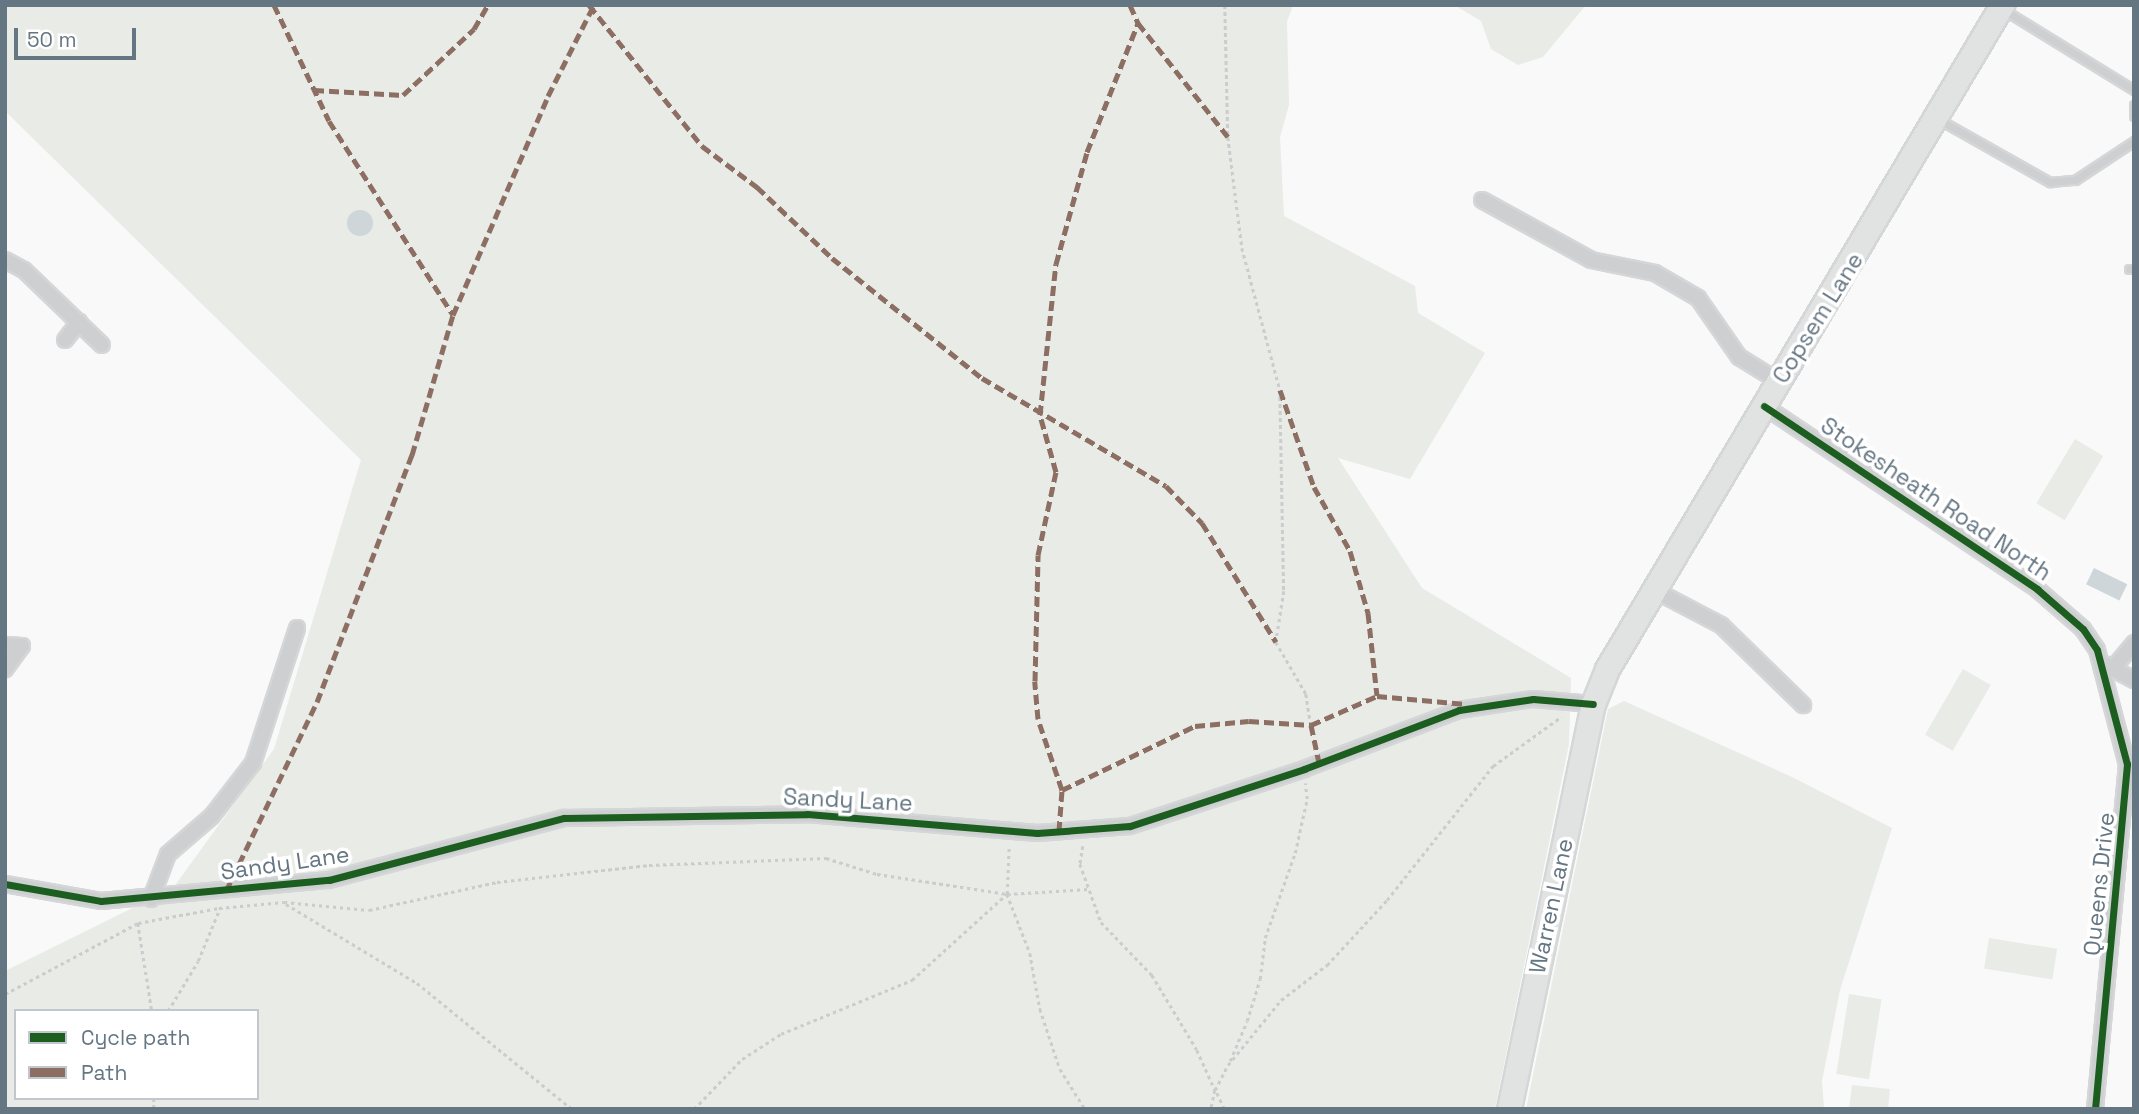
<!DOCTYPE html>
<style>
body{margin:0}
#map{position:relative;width:2139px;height:1114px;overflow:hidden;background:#f9f9f9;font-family:"Space Grotesk",sans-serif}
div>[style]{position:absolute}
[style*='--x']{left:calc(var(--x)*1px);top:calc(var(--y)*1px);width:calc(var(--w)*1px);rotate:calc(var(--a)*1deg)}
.green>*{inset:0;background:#e8ebe6;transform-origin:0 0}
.water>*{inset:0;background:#ced6d9;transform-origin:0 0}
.round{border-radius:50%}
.path>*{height:2.5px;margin-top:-1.25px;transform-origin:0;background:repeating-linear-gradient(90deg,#cbcccd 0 3.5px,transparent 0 7px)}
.roads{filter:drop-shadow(2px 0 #d5d6d7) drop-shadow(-2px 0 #d5d6d7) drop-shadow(0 2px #d5d6d7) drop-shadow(0 -2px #d5d6d7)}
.service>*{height:7px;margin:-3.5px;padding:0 3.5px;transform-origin:3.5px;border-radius:3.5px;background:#cecfd0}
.minor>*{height:14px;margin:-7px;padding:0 7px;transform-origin:7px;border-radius:7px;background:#cecfd0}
.primary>*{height:23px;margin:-11.5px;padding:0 11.5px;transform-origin:11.5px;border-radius:11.5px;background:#e1e2e2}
.quiet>*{height:5px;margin-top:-2.5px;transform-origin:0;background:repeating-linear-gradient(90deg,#8d6e63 0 10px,transparent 0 15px)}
.cycleway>*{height:7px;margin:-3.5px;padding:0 3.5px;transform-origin:3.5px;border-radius:3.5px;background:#1b5e20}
span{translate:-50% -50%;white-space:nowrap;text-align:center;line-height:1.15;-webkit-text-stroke:7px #fff;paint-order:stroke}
.street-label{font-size:23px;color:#657683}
.frame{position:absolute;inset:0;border:7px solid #657683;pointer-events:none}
.legend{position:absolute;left:14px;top:1009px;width:245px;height:91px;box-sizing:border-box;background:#fff;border:2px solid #c1c8cd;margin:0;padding:9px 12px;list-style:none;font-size:21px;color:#657683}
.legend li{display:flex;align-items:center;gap:14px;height:35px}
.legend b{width:35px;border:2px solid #c1c8cd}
.scale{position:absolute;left:14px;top:28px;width:122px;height:32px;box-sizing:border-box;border:4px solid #657683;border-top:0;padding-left:9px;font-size:21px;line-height:24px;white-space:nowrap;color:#657683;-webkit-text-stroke:5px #fff;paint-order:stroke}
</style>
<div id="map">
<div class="green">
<div style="clip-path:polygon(evenodd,5px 5px,1293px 5px,1287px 22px,1289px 105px,1280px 137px,1284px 216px,1415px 286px,1418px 313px,1485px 353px,1410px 479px,1338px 458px,1422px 588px,1571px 678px,1569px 744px,1495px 1109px,5px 1109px,5px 971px,173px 888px,274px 749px,361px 460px,5px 111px,5px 5px,16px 1011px,257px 1011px,257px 1098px,16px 1098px,16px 1011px)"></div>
<div style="clip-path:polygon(1454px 5px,1586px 5px,1543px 57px,1518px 65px,1491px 49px,1481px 21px)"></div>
<div style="left:2075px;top:439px;width:33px;height:75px;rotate:31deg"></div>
<div style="left:1963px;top:669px;width:32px;height:76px;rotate:30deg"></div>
<div style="clip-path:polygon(1624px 701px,1792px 777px,1892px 828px,1840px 990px,1822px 1081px,1824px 1109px,1526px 1109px,1608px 709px)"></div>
<div style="left:1989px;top:938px;width:69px;height:31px;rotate:9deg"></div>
<div style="left:1849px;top:994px;width:33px;height:81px;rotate:9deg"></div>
<div style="clip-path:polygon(1852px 1085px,1890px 1089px,1888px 1109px,1849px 1109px)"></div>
</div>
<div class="water">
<div class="round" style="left:347px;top:210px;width:26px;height:26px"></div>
<div style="left:2094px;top:568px;width:37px;height:18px;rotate:26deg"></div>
</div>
<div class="path">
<div style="--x:1225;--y:5;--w:132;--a:88.7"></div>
<div style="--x:1228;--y:137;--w:112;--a:82.8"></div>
<div style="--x:1242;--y:248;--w:147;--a:75"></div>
<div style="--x:1280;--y:390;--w:201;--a:88.9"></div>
<div style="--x:1284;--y:591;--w:52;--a:98.9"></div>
<div style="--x:1276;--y:642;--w:60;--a:60"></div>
<div style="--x:1306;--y:694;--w:31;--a:81"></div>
<div style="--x:1083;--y:846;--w:18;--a:99"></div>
<div style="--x:1080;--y:864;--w:62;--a:70.1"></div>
<div style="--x:1101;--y:922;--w:74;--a:46.1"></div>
<div style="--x:1152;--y:975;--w:87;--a:59"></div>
<div style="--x:1197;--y:1050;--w:44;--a:65.8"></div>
<div style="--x:1215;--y:1090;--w:19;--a:102"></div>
<div style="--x:1007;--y:894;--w:49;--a:-87.7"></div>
<div style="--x:286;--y:904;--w:153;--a:31.1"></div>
<div style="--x:417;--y:983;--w:200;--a:39.1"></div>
<div style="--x:138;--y:923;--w:89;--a:81"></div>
<div style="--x:5;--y:994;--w:151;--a:-28.1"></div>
<div style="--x:138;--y:923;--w:82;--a:-10.5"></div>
<div style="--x:219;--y:908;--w:65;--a:-5.3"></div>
<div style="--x:284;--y:902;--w:85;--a:5.4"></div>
<div style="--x:369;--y:910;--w:131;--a:-12.3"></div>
<div style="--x:497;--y:882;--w:153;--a:-6.4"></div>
<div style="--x:649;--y:865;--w:177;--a:-2.3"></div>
<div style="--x:826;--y:858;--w:53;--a:17.4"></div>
<div style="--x:877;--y:874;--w:132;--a:8.7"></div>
<div style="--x:1007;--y:894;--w:63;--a:68.7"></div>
<div style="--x:1030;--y:953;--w:57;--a:79.9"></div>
<div style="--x:1040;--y:1009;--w:63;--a:71.6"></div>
<div style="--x:1060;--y:1069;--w:47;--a:58"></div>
<div style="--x:168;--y:1011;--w:58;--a:-59"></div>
<div style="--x:198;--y:961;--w:57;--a:-67.5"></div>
<div style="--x:1230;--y:1061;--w:43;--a:-67"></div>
<div style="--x:1247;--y:1021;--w:44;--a:-72.8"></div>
<div style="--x:1260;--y:979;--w:41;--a:-83"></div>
<div style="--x:1265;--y:938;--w:90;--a:-70.6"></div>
<div style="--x:1295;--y:853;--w:55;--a:-77.5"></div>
<div style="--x:1307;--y:799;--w:16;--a:-97"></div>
<div style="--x:154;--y:1098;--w:11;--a:90"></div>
<div style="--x:694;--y:1109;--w:69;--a:-46.2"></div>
<div style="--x:742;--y:1059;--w:46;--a:-32.7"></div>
<div style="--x:781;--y:1034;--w:142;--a:-22.4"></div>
<div style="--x:912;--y:980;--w:128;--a:-42.2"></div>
<div style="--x:1007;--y:894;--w:82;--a:-3.5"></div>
<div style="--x:1224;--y:1109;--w:21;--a:-115"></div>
<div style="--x:1215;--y:1090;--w:28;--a:-63"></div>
<div style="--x:1228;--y:1065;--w:84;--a:-50.8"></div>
<div style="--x:1281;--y:1000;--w:58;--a:-37.3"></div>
<div style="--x:1327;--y:965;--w:88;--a:-47.3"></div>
<div style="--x:1387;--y:900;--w:171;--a:-51.7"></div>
<div style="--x:1493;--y:766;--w:84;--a:-35.8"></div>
</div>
<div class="roads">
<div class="service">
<div style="--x:2004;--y:10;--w:153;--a:31.6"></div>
<div style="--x:2134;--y:105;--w:11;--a:90"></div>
<div style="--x:1938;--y:119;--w:129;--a:29.4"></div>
<div style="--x:2050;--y:182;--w:25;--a:-5"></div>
<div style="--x:2075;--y:180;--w:71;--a:-33.5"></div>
<div style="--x:2129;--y:269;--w:5;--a:0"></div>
</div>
<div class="minor">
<div style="--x:1482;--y:200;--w:124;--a:28.8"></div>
<div style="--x:1591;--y:260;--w:65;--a:11.5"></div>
<div style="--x:1655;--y:273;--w:50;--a:30.2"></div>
<div style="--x:1698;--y:298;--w:72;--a:55.2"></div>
<div style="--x:1739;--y:357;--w:46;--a:31.6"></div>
<div style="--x:5;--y:260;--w:21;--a:28"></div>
<div style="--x:24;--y:270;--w:108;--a:43.9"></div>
<div style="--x:65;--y:340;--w:23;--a:-52"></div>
<div style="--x:1764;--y:406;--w:329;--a:33.8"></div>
<div style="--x:2037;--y:589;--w:61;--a:41"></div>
<div style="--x:2083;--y:629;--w:25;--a:56"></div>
<div style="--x:2097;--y:650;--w:118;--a:75.3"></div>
<div style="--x:2127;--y:764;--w:346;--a:95.3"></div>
<div style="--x:1654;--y:590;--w:76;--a:27.6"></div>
<div style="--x:1721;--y:625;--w:115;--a:44.3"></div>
<div style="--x:5;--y:645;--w:17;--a:3"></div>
<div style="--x:22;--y:646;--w:29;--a:126"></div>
<div style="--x:2104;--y:664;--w:34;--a:28"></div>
<div style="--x:2115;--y:666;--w:30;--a:-50"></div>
<div style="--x:5;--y:884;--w:97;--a:10"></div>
<div style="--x:101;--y:901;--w:229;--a:-5.3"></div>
<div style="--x:329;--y:880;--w:243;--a:-14.8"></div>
<div style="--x:564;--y:818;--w:243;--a:-0.9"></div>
<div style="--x:807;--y:814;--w:231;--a:4.7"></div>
<div style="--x:1037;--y:833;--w:93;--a:-4.3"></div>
<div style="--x:1130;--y:826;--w:183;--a:-18.1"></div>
<div style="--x:1304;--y:769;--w:166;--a:-20.8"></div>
<div style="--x:1459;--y:710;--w:75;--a:-8.5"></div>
<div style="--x:1533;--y:699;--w:60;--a:4.8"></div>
<div style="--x:151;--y:899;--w:48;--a:-69.3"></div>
<div style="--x:168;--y:854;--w:58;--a:-40.8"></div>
<div style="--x:212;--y:816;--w:67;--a:-52.3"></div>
<div style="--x:253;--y:763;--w:142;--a:-71.9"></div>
</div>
<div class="primary">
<div style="--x:1509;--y:1109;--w:414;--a:-78.3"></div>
<div style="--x:1593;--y:704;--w:38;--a:-68"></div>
<div style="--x:1607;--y:669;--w:773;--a:-59.25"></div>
</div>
</div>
<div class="quiet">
<div style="--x:274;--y:5;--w:128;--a:64.6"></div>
<div style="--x:329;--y:121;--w:230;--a:57.4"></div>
<div style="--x:589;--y:5;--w:181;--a:51.3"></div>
<div style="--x:702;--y:146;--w:69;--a:36.7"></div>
<div style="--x:757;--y:187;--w:103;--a:43.4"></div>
<div style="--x:832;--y:258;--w:192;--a:38.7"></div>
<div style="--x:982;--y:378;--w:213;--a:30.4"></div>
<div style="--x:1166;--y:486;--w:52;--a:45.8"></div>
<div style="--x:1202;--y:523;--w:140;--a:58.1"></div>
<div style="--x:1130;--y:5;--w:20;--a:66"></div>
<div style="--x:1138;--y:23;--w:145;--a:51.7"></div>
<div style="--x:314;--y:90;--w:89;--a:3.2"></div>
<div style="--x:403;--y:95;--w:97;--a:-42.9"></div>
<div style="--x:474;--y:29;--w:28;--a:-60"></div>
<div style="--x:1280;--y:390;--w:103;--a:70.7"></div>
<div style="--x:1314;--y:487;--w:73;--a:60.6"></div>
<div style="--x:1350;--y:551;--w:65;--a:73.8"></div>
<div style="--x:1368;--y:613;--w:83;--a:83.8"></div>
<div style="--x:1311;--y:725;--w:40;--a:78"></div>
<div style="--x:1062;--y:790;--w:148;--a:-25.7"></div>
<div style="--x:1195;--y:726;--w:54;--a:-5.3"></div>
<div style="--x:1249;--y:721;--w:62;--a:3.7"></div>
<div style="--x:1311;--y:725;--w:72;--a:-23.7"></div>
<div style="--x:1377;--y:696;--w:89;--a:5.1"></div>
<div style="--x:1059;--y:831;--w:41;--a:-85.8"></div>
<div style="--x:1062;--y:790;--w:75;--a:-108.7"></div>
<div style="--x:1038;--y:719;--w:38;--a:-95"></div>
<div style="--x:1035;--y:681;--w:126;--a:-88.6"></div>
<div style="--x:1038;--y:555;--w:85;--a:-77.8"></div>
<div style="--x:1056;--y:472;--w:59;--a:-105.7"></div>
<div style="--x:1040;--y:415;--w:152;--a:-84"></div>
<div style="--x:1056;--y:264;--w:116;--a:-74.5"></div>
<div style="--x:1087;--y:152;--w:139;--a:-68.4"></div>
<div style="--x:226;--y:891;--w:210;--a:-64.3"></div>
<div style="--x:317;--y:702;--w:265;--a:-69"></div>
<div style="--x:412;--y:455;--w:146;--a:-73.7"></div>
<div style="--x:453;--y:315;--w:239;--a:-66.5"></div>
<div style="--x:548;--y:96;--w:102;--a:-63.2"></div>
</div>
<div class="cycleway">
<div style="--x:1764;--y:406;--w:329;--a:33.8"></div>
<div style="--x:2037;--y:589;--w:61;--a:41"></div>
<div style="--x:2083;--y:629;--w:25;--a:56"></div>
<div style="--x:2097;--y:650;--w:118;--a:75.3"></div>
<div style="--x:2127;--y:764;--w:346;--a:95.3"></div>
<div style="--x:5;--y:884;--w:97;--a:10"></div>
<div style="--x:101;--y:901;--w:229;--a:-5.3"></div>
<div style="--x:329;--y:880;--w:243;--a:-14.8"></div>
<div style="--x:564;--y:818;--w:243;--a:-0.9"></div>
<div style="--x:807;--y:814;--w:231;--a:4.7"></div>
<div style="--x:1037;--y:833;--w:93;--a:-4.3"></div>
<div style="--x:1130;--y:826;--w:183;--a:-18.1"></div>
<div style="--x:1304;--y:769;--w:166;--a:-20.8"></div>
<div style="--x:1459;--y:710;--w:75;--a:-8.5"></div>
<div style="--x:1533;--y:699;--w:60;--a:4.8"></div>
</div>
<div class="street-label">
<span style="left:1818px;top:318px;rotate:-58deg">Copsem Lane</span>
<span style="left:1936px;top:499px;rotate:34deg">Stokesheath Road North</span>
<span style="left:848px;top:800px;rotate:3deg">Sandy Lane</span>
<span style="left:285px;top:863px;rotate:-8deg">Sandy Lane</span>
<span style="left:2099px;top:884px;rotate:-84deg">Queens Drive</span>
<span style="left:1551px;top:906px;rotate:-78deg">Warren Lane</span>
</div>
<div class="frame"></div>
<ul class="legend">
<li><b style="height:9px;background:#1b5e20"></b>Cycle path</li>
<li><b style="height:9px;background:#8d6e63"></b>Path</li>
</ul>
<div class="scale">50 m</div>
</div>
